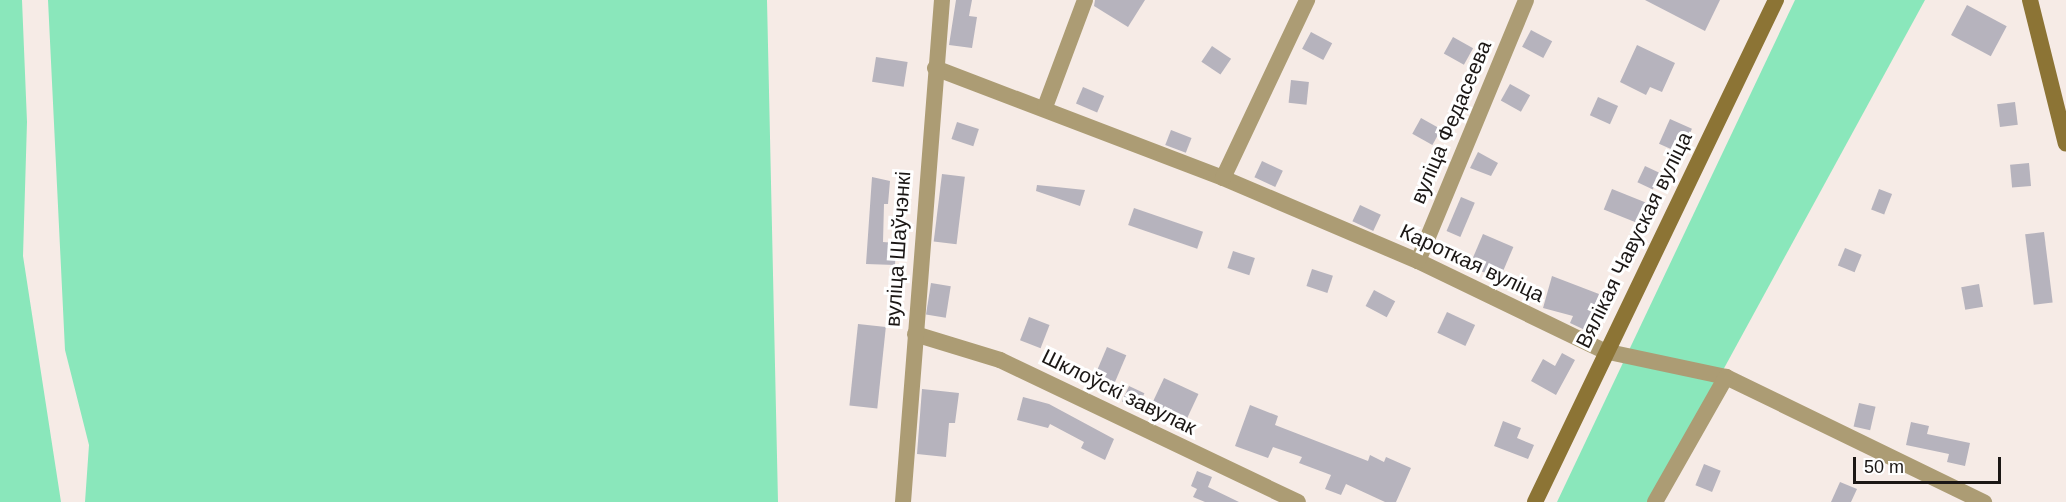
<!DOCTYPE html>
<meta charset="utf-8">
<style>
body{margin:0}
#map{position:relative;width:2066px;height:502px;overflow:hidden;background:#f6ebe6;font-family:Arial,sans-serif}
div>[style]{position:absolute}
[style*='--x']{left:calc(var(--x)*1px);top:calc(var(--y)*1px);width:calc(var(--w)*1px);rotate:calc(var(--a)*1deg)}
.green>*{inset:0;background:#8ae7bb}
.building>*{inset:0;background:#b6b3bd;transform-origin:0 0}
.minor>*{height:16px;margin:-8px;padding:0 8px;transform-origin:8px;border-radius:8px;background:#ac9c74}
.secondary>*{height:16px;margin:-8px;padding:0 8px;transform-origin:8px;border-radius:8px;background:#8c7435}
span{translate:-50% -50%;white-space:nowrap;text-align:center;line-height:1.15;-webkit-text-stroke:6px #fff;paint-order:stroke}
.street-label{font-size:21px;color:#1b1715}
.scale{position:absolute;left:1853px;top:457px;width:148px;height:27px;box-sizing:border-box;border:3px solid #1b1715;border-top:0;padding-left:8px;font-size:18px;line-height:21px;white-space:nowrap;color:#1b1715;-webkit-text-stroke:4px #fff;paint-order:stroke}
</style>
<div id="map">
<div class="green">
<div style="clip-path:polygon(0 0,22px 0,27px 122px,23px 256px,61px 502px,0 502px)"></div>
<div style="clip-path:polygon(48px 0,767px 0,778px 502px,85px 502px,89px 445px,65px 350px)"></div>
<div style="clip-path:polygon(1795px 0,1925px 0,1651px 502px,1557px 502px)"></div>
</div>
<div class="building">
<div style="clip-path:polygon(956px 0,972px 0,969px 16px,977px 17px,972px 48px,949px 45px)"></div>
<div style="clip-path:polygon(1095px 0,1145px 0,1128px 27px,1094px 6px)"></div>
<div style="clip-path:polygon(1645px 0,1720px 0,1705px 31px)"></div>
<div style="left:1967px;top:5px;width:45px;height:34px;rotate:28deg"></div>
<div style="left:1531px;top:30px;width:24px;height:19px;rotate:28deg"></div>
<div style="left:1311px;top:32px;width:24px;height:19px;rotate:28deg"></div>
<div style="left:1453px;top:37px;width:23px;height:19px;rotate:29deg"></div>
<div style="clip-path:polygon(1637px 45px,1675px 63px,1662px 92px,1650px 87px,1646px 95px,1620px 82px)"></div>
<div style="left:1212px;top:46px;width:23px;height:19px;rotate:34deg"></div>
<div style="left:876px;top:57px;width:32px;height:25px;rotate:9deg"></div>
<div style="left:1291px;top:80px;width:18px;height:23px;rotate:6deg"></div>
<div style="left:1510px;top:84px;width:23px;height:19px;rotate:29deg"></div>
<div style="left:1083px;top:87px;width:23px;height:18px;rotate:23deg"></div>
<div style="left:1598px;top:97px;width:22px;height:20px;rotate:24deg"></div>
<div style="left:2015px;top:102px;width:23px;height:18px;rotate:83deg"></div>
<div style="left:1421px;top:118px;width:23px;height:18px;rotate:29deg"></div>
<div style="left:1670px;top:119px;width:24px;height:27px;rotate:24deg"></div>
<div style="left:957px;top:122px;width:23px;height:18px;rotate:18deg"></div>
<div style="left:1171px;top:130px;width:22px;height:16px;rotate:21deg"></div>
<div style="clip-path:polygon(1478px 152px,1498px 163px,1491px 176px,1470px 168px)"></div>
<div style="left:1262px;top:161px;width:23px;height:18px;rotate:25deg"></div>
<div style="left:2029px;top:163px;width:23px;height:19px;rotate:85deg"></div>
<div style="left:1645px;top:166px;width:17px;height:18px;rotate:25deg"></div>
<div style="left:942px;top:174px;width:23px;height:68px;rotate:7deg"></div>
<div style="clip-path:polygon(872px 177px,890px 181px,888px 204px,884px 204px,883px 242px,896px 243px,895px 265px,866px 264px)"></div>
<div style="clip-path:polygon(1037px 185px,1085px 190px,1080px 206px,1036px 191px)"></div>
<div style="left:1612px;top:189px;width:37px;height:22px;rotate:22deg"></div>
<div style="left:1879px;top:189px;width:14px;height:22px;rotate:21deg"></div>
<div style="left:1461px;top:197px;width:15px;height:37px;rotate:23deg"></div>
<div style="left:1360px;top:205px;width:23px;height:18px;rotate:25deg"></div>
<div style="left:1134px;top:208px;width:73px;height:18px;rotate:19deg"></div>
<div style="left:2044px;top:232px;width:71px;height:19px;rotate:83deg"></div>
<div style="left:1483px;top:234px;width:33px;height:35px;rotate:23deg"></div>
<div style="left:1845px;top:248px;width:18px;height:19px;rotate:22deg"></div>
<div style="left:1233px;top:251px;width:23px;height:18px;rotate:18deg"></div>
<div style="left:1312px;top:269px;width:22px;height:18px;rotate:18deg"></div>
<div style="clip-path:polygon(1552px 276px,1599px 294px,1585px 330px,1570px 323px,1573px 316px,1543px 308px)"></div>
<div style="left:931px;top:283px;width:20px;height:32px;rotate:9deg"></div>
<div style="left:1979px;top:284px;width:23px;height:18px;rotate:80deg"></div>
<div style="left:1374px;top:290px;width:24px;height:18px;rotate:28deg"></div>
<div style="left:1447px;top:312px;width:31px;height:23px;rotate:25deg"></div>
<div style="left:1029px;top:317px;width:22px;height:25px;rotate:21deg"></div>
<div style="left:858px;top:324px;width:28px;height:82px;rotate:6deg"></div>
<div style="left:1107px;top:347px;width:21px;height:32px;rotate:23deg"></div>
<div style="clip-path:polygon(1562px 353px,1575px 360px,1556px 395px,1531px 381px,1543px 359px,1555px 366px)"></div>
<div style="left:1164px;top:378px;width:38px;height:29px;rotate:25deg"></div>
<div style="left:1129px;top:386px;width:17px;height:17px;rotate:25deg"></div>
<div style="clip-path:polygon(922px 389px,959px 393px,955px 423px,949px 423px,946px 457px,917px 454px)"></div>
<div style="clip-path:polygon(1023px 397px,1049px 404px,1114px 439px,1105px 460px,1081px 448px,1084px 442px,1050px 424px,1048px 428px,1017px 420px)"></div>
<div style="left:1859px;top:403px;width:17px;height:24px;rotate:13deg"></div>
<div style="clip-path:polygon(1250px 405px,1278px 416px,1275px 425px,1368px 461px,1370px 455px,1384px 462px,1386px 457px,1411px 468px,1396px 502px,1385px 502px,1346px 484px,1341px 495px,1325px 489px,1331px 475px,1299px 463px,1302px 457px,1273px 447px,1268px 458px,1235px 446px)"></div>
<div style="clip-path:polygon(1503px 421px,1521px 428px,1517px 438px,1534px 445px,1528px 459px,1494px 446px)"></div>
<div style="clip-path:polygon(1911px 422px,1929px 426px,1927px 434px,1970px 443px,1965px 466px,1947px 462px,1949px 454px,1906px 445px)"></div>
<div style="left:1704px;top:464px;width:18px;height:23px;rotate:22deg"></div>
<div style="clip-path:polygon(1197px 471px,1212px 477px,1208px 487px,1239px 502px,1205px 502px,1193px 497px,1197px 489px,1191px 486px)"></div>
<div style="clip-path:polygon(1840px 482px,1857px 489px,1851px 502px,1831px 502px)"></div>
</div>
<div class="minor">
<div style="--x:935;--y:68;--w:308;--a:20.9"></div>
<div style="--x:1223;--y:178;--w:212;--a:23.1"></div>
<div style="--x:1418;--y:261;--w:207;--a:25.8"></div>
<div style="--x:1604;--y:351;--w:125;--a:12"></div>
<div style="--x:1726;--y:377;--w:287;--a:25.9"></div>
<div style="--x:1045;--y:107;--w:114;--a:-69.5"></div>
<div style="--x:1223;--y:178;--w:197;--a:-64.7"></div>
<div style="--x:1418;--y:261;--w:282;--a:-67.5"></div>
<div style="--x:915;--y:334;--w:89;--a:17"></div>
<div style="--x:1000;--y:360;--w:330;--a:25.5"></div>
<div style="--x:903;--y:502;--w:504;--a:-85.56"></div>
<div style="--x:1655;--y:502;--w:144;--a:-60.4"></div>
</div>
<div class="secondary">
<div style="--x:2030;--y:0;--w:148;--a:76"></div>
<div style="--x:1535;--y:502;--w:557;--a:-64.36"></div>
</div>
<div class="street-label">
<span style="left:1451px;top:122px;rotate:-67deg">вуліца Федасеева</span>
<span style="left:1634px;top:240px;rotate:-64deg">Вялікая Чавуская вуліца</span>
<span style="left:898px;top:249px;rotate:-86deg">вуліца Шаўчэнкі</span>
<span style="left:1472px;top:263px;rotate:25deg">Кароткая вуліца</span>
<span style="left:1119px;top:392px;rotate:26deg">Шклоўскі завулак</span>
</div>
<div class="scale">50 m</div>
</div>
